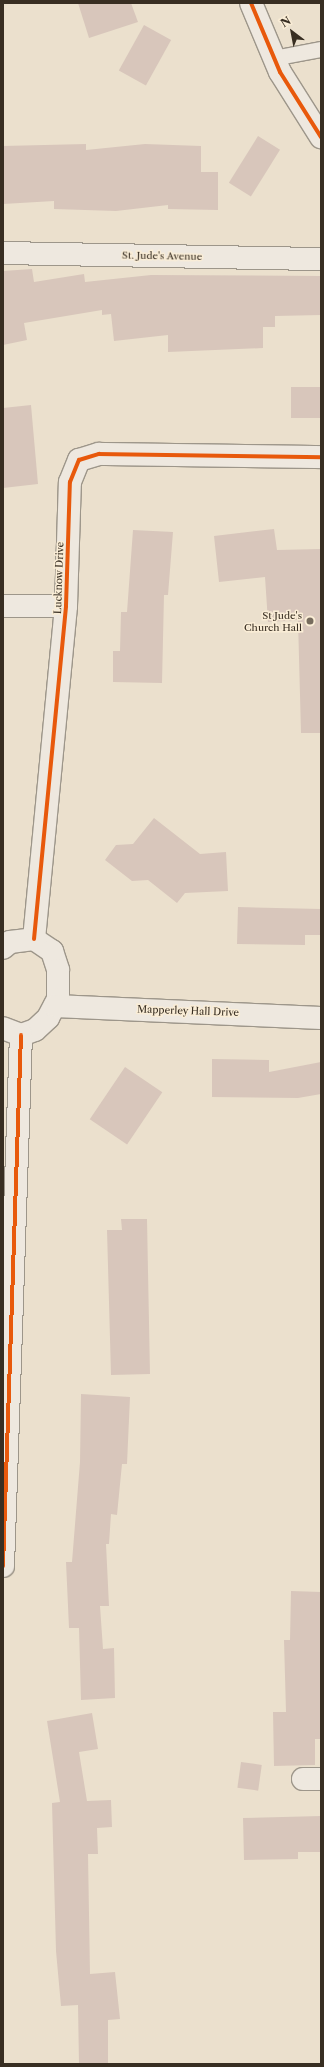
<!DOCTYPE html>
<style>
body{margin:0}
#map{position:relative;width:324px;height:2067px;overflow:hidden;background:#ebe0cd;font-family:"Libre Caslon Text",serif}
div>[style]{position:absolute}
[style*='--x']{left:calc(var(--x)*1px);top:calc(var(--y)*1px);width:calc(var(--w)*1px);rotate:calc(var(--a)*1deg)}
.building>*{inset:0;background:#d8c6bb;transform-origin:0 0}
.roads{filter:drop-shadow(1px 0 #9d968a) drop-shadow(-1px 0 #9d968a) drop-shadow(0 1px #9d968a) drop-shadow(0 -1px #9d968a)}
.service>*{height:15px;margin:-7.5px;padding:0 7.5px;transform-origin:7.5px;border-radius:7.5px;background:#eee8df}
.minor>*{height:22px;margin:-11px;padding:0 11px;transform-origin:11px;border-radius:11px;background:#eee8df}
.secondary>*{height:22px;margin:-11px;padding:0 11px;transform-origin:11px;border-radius:11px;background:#eee8df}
.cycleway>*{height:4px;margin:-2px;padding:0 2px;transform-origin:2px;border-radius:2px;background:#e8590c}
.dots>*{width:11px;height:11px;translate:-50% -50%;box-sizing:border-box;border:2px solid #faedd6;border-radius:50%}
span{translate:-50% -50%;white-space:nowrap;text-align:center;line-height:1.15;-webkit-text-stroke:3px #faedd6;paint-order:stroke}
.street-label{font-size:10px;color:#382e22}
.poi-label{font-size:10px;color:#382e22}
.right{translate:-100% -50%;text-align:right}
.frame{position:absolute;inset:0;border:4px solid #382e22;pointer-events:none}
.north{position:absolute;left:272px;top:12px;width:40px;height:40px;-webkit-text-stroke:3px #faedd6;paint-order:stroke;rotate:328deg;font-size:11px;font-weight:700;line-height:16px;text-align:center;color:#382e22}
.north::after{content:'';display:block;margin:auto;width:14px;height:18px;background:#382e22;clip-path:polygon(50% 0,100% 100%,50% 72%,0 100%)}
</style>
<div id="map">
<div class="building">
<div style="clip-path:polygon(78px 3px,131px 3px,138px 22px,89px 38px)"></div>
<div style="left:144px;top:25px;width:31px;height:52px;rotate:29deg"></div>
<div style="left:258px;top:136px;width:26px;height:55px;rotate:32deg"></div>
<div style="clip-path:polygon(86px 144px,86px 150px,145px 144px,201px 146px,201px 172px,218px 172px,218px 210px,168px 209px,168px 205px,116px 211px,54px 209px,54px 201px,3px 204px,3px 146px)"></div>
<div style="clip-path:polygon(32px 269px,34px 282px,84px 274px,85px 282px,151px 275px,320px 276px,321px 315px,275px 316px,275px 327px,263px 327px,263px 348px,168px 352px,168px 335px,114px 341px,111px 314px,102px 315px,102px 310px,24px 323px,27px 340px,3px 345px,3px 271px)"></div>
<div style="left:321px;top:387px;width:31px;height:30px;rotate:90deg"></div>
<div style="clip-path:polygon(31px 405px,38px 484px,3px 488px,3px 408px)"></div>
<div style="clip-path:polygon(274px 529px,277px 550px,321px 549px,321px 733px,301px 733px,298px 620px,268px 622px,265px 577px,219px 582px,214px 536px)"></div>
<div style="clip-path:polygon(133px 530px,173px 532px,168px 595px,164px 595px,162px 683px,113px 682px,113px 651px,120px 651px,121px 612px,127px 612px)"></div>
<div style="clip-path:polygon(154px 818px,200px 854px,226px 852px,228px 891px,185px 893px,177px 903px,148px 880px,132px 881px,105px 860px,116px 845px,133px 844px)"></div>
<div style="clip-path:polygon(238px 907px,321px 909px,321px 935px,305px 935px,305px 945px,237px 944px)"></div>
<div style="clip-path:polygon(212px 1059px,269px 1060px,269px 1072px,321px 1062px,321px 1094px,298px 1098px,212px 1097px)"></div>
<div style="left:125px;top:1067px;width:45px;height:63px;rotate:34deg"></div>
<div style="clip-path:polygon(121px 1219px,147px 1219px,150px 1374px,111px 1375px,107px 1230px,122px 1230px)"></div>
<div style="clip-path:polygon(81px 1394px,130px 1397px,127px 1464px,122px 1464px,117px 1515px,111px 1514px,109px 1544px,106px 1544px,109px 1606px,100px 1606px,103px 1649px,114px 1648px,115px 1698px,81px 1700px,79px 1628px,69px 1628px,66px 1562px,72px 1562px,80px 1462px)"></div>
<div style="clip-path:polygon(291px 1591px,321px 1592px,321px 1739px,315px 1739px,315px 1765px,274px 1766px,273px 1712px,286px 1712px,284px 1640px,290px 1640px)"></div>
<div style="clip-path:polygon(92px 1713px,98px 1749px,79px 1752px,87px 1801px,111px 1800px,112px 1827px,97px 1828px,98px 1854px,88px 1854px,90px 1974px,115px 1972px,120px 2019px,108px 2020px,108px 2064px,79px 2064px,78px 2005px,61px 2006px,56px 1951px,52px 1803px,60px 1802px,47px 1721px)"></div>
<div style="left:241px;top:1762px;width:21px;height:26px;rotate:8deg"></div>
<div style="clip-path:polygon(321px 1816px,321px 1852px,298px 1852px,298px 1859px,244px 1860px,243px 1818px)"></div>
</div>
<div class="roads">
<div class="service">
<div style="--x:273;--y:58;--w:49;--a:-10.6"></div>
</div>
<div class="minor">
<div style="--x:3;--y:253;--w:318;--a:1.1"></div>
<div style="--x:3;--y:606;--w:63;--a:0"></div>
<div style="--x:34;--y:939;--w:335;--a:-84.5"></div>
<div style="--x:66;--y:606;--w:124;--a:-88.2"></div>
<div style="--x:70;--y:482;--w:24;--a:-68"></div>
<div style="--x:79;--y:460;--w:21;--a:-17"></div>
<div style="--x:99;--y:454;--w:222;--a:0.8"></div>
<div style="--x:3;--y:948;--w:9;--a:-41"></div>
<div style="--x:10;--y:942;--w:24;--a:-7"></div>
<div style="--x:34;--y:939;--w:22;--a:34"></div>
<div style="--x:52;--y:951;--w:20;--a:72"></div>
<div style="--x:58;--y:970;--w:29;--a:90"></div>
<div style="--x:58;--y:999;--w:21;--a:118"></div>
<div style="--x:48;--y:1018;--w:18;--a:137"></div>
<div style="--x:35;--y:1030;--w:15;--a:160"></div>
<div style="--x:21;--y:1035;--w:19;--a:-159"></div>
<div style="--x:55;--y:1006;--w:266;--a:2.6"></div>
<div style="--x:3;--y:1566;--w:531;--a:-88.06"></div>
<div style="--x:303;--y:1779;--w:18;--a:0"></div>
</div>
<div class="secondary">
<div style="--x:251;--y:3;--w:75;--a:67.2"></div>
<div style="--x:280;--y:72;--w:77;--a:57.8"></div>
</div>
</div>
<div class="cycleway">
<div style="--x:251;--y:3;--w:75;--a:67.2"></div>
<div style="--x:280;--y:72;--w:77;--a:57.8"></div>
<div style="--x:34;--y:939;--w:335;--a:-84.5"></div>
<div style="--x:66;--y:606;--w:124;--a:-88.2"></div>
<div style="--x:70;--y:482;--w:24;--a:-68"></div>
<div style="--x:79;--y:460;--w:21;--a:-17"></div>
<div style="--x:99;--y:454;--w:222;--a:0.8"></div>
<div style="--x:3;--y:1566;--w:531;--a:-88.06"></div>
</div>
<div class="dots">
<div style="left:310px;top:621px;background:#776c5e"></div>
</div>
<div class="street-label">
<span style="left:162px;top:256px;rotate:1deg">St. Jude's Avenue</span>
<span style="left:59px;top:578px;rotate:-88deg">Lucknow Drive</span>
<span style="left:188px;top:1011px;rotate:2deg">Mapperley Hall Drive</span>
</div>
<div class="poi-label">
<span class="right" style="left:302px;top:621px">St Jude's<br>Church Hall</span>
</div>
<div class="frame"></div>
<div class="north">N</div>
</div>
